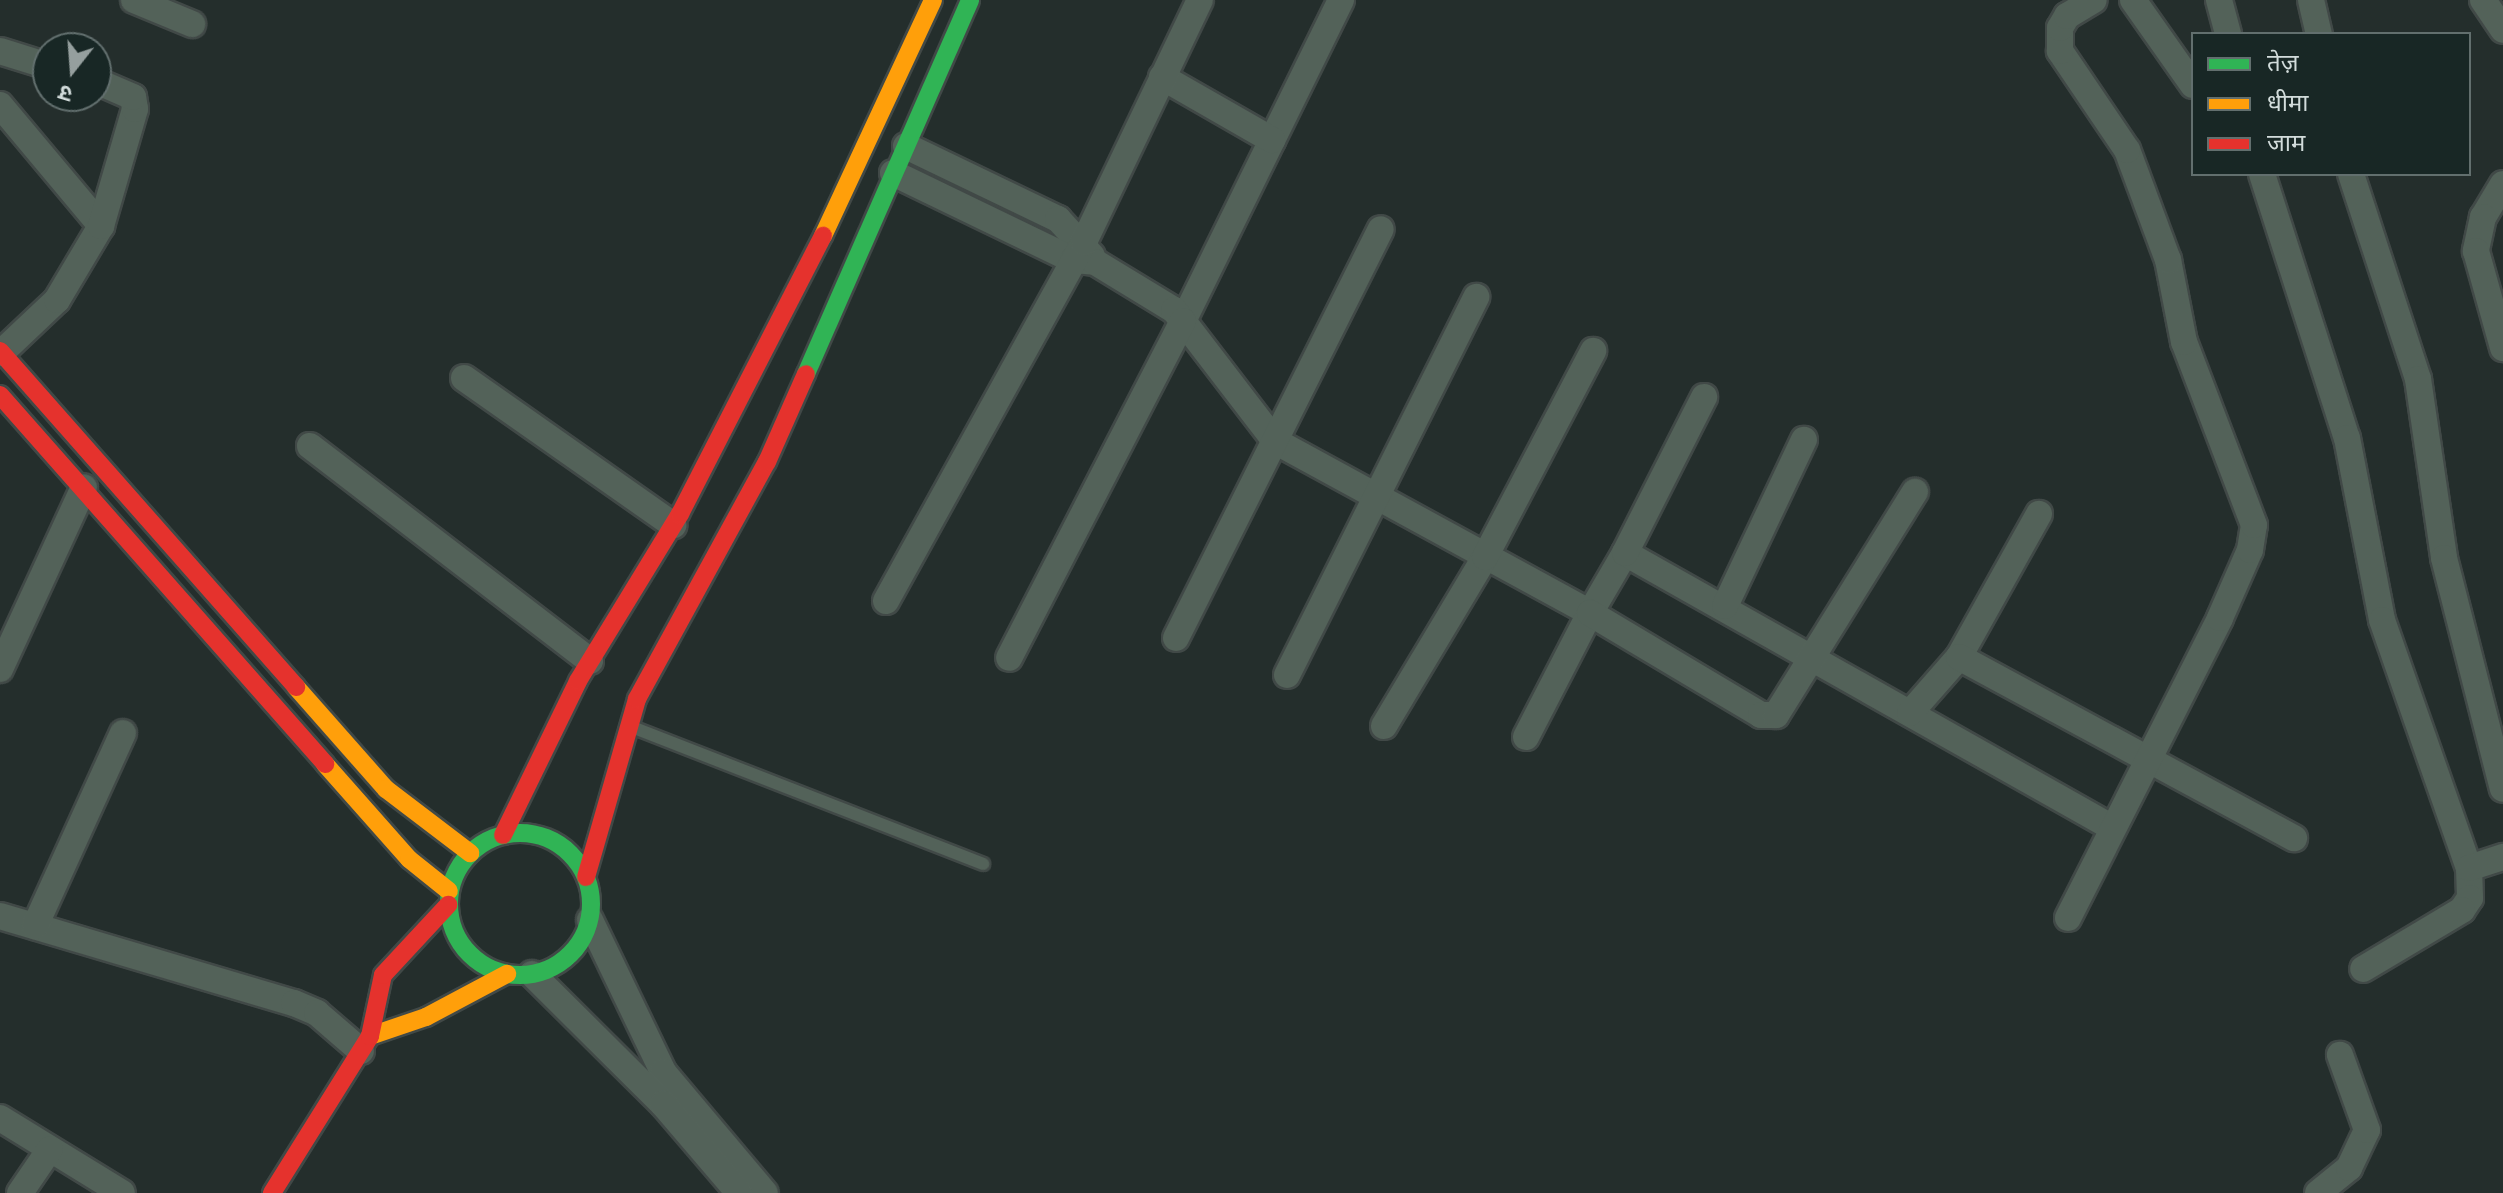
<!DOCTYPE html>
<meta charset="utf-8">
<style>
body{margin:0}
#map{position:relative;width:2503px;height:1193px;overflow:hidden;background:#242e2c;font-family:Montserrat,"Noto Sans Devanagari",sans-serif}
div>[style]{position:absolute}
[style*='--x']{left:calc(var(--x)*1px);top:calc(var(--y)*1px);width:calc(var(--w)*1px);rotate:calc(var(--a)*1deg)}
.roads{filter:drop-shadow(2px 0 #414947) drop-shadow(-2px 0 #414947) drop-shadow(0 2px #414947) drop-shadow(0 -2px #414947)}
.lane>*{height:12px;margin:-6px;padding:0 6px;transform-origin:6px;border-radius:6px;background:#536259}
.street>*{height:26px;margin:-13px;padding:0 13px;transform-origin:13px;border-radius:13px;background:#536259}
.fast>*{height:18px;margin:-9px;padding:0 9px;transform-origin:9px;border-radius:9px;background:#30b455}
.fast>.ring{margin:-9px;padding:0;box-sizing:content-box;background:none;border:18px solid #30b455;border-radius:50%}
.slow>*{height:18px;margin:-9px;padding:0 9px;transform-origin:9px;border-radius:9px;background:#ff9f0a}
.jam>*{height:18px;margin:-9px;padding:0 9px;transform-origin:9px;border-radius:9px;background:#e5322d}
span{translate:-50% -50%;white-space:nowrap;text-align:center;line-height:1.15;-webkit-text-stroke:8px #182725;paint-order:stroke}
.legend{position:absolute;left:2191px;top:32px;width:280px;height:144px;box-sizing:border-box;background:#182725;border:2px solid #626f6e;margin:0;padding:10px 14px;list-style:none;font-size:24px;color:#d2dcdb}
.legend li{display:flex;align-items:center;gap:16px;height:40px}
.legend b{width:40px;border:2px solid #626f6e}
.north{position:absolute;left:32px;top:32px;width:80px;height:80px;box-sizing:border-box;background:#182725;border:2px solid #626f6e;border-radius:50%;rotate:197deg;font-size:22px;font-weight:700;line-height:32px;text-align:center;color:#d2dcdb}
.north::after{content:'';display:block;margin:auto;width:28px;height:36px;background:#959f9e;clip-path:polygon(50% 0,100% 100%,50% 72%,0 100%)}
</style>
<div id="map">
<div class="roads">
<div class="lane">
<div style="--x:632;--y:727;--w:377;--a:21.3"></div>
</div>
<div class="street">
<div style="--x:134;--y:0;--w:63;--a:22.5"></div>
<div style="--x:1341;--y:0;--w:358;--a:116.2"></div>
<div style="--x:1183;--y:321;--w:151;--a:52.5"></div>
<div style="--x:1275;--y:441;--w:359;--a:28.6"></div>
<div style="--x:1590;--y:613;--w:69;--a:-59.7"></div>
<div style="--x:1625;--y:553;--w:558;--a:29.41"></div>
<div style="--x:2133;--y:0;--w:104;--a:54.8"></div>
<div style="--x:2219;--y:0;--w:35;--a:75"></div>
<div style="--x:2311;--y:0;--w:35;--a:77"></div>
<div style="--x:2483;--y:0;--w:36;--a:56"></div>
<div style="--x:0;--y:51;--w:50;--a:17.4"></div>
<div style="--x:1162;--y:77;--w:127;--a:29.8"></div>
<div style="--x:0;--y:105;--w:158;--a:50.1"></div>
<div style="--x:906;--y:146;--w:169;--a:25.7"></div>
<div style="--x:1058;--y:219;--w:50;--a:47.4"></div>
<div style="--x:893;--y:173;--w:200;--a:25.8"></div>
<div style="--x:1073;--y:260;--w:22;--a:5"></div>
<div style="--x:1095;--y:262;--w:92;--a:31.3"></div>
<div style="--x:1174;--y:310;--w:14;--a:51"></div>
<div style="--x:1183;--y:321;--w:379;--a:117.3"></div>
<div style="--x:2262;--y:174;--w:277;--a:72.2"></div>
<div style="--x:2347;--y:438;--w:185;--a:79.1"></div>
<div style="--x:2382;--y:620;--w:263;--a:70.7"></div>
<div style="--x:2469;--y:868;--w:30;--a:88"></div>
<div style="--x:2470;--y:898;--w:14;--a:124"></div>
<div style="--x:2462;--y:910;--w:115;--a:149.2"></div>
<div style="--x:2351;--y:174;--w:216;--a:71.9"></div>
<div style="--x:2418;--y:379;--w:181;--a:81.7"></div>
<div style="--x:2444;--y:558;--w:238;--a:75.7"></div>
<div style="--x:2503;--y:184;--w:39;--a:121"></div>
<div style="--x:2483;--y:217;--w:35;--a:102"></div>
<div style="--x:2476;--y:251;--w:101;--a:74.4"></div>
<div style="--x:1;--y:353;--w:77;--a:-43.4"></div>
<div style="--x:57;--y:300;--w:86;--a:-59.3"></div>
<div style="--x:101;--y:226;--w:122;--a:-73.8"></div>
<div style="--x:135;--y:109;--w:12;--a:-99"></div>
<div style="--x:133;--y:97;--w:40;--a:-156.6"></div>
<div style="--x:464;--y:378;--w:256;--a:35.1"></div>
<div style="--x:310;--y:446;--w:353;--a:37.5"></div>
<div style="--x:1625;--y:553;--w:175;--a:-63.1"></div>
<div style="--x:886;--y:601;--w:410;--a:-61.1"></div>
<div style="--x:1084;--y:242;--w:268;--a:-64.4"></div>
<div style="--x:1725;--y:606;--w:184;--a:-64.6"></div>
<div style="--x:1176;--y:638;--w:457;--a:-63.4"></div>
<div style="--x:1959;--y:657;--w:164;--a:-60.8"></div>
<div style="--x:0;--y:669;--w:200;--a:-65.2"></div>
<div style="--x:1287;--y:675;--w:423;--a:-63.4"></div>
<div style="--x:1910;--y:713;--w:74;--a:-48.8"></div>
<div style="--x:1959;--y:657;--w:381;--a:28.4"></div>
<div style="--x:1384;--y:726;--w:197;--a:-59.1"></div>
<div style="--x:1485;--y:557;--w:233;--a:-62.3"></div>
<div style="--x:1526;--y:737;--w:140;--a:-62.7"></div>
<div style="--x:1590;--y:613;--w:199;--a:30.8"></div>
<div style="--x:1761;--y:715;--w:15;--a:0"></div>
<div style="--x:1776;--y:715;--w:263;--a:-58.1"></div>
<div style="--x:2469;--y:868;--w:36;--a:-18"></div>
<div style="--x:0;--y:916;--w:307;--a:16.5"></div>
<div style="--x:294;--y:1003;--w:25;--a:23"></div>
<div style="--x:317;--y:1013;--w:58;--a:40.8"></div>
<div style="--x:2068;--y:918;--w:336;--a:-63.1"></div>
<div style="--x:2220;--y:618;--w:74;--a:-66.2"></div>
<div style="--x:2250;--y:550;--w:25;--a:-81"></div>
<div style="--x:2254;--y:525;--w:196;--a:-110.9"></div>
<div style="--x:2184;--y:342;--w:84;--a:-101"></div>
<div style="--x:2168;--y:260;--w:117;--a:-110.4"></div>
<div style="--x:2127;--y:150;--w:120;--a:-124.1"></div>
<div style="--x:2060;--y:51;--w:23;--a:-90"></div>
<div style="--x:2060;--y:28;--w:14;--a:-60"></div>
<div style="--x:2067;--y:16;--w:31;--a:-31"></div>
<div style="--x:590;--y:920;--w:169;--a:64.3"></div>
<div style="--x:663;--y:1072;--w:158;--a:49.9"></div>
<div style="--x:35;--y:926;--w:212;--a:-65.5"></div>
<div style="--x:532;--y:974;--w:185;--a:44.8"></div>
<div style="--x:663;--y:1104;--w:117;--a:49.5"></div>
<div style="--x:0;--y:1118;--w:143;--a:31.6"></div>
<div style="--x:20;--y:1193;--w:53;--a:-55.7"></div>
<div style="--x:2318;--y:1193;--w:40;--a:-39"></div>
<div style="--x:2349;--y:1168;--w:42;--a:-64.7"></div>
<div style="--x:2367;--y:1130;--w:80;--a:-109.8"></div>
</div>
<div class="fast">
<div style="--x:806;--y:374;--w:408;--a:-66.3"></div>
<div class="ring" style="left:449px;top:833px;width:124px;height:124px"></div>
</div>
<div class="slow">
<div style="--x:823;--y:236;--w:260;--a:-65"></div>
<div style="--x:296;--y:687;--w:136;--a:48.6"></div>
<div style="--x:386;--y:789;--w:106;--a:37.3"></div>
<div style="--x:325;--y:764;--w:127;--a:48.5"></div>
<div style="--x:409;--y:859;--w:51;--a:38.7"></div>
<div style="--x:370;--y:1036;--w:59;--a:-18.7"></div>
<div style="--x:426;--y:1017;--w:92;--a:-28"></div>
</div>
<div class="jam">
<div style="--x:0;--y:351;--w:448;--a:48.6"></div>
<div style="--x:0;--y:395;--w:492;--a:48.6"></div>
<div style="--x:503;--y:835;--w:171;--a:-64"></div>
<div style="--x:578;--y:681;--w:196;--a:-58.6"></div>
<div style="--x:680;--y:514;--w:313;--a:-62.8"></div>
<div style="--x:586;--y:877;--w:185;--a:-74"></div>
<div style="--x:637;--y:699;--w:270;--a:-61.3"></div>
<div style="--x:767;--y:462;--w:96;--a:-66.1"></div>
<div style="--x:272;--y:1193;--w:185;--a:-58"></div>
<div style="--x:370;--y:1036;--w:62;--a:-78"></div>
<div style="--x:383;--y:975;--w:96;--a:-47.1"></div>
</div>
</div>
<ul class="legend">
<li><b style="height:10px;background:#30b455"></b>तेज़</li>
<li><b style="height:10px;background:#ff9f0a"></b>धीमा</li>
<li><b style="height:10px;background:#e5322d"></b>जाम</li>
</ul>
<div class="north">उ</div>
</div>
